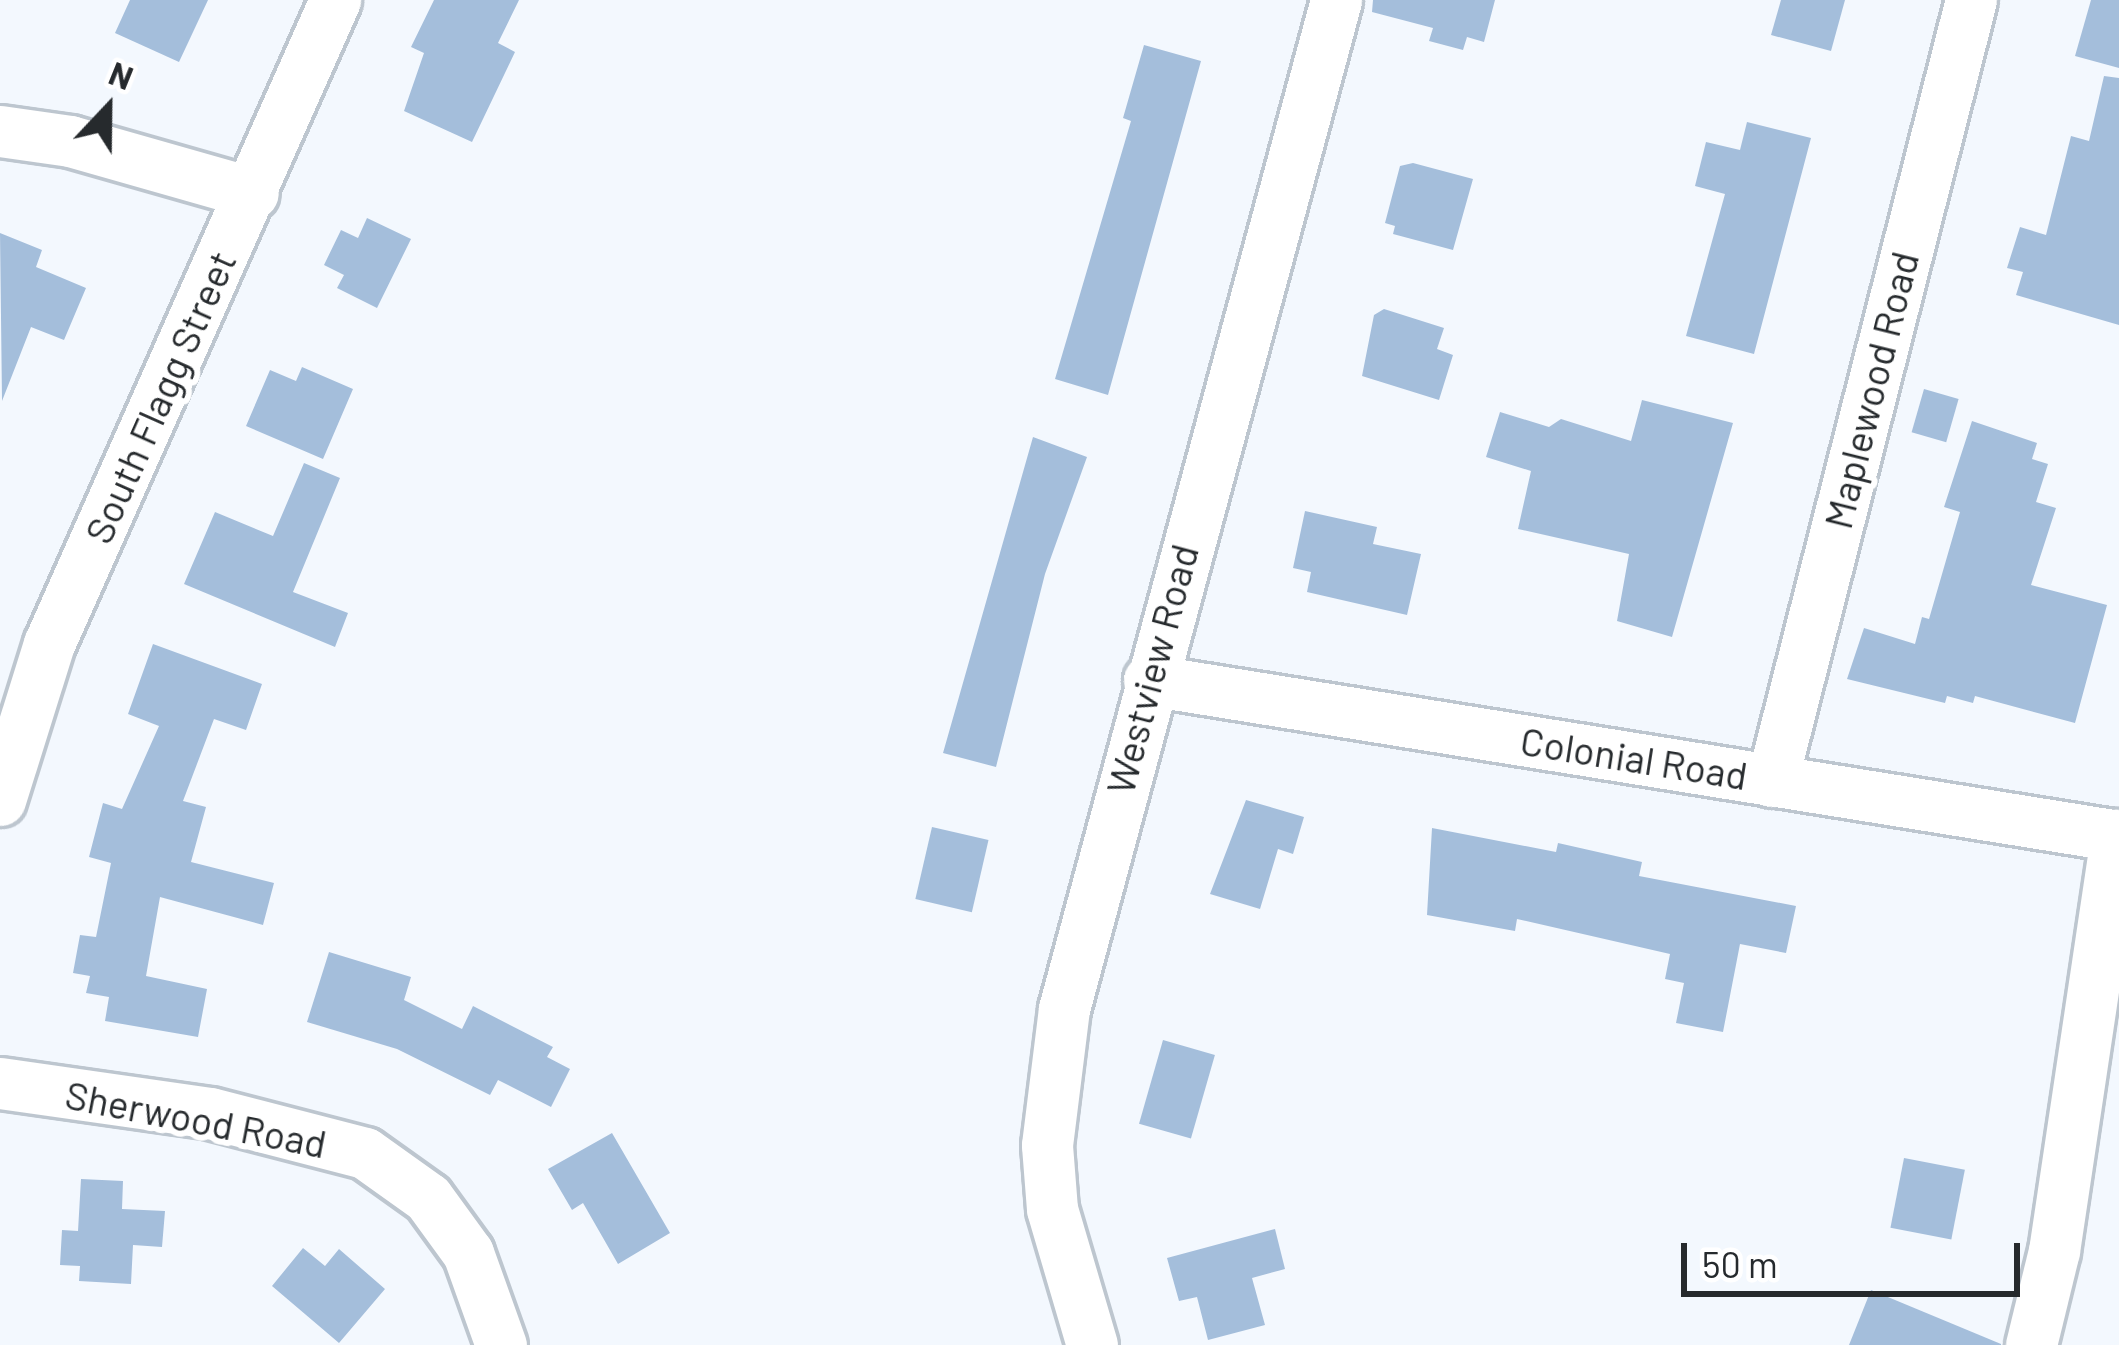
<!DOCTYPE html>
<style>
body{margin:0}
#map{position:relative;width:2119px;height:1345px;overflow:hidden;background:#f3f8fe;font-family:Barlow,sans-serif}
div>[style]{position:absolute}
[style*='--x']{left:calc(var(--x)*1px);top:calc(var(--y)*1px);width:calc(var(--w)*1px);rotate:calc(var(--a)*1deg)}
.building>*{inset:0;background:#a4bedb;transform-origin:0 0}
.roads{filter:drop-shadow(3px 0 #bdc6cf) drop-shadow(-3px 0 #bdc6cf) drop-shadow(0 3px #bdc6cf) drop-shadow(0 -3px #bdc6cf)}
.minor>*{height:51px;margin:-25.5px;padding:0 25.5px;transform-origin:25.5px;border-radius:25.5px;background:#fff}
span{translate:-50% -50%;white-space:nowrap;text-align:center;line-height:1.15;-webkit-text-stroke:12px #fff;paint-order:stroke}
.street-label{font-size:39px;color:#262a2d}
.north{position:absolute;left:48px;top:48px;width:120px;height:120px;-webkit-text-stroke:9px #fff;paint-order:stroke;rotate:22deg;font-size:33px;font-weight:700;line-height:48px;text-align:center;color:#262a2d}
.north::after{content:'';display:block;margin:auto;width:42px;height:54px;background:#262a2d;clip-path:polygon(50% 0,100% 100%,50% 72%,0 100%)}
.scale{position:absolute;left:1681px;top:1243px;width:339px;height:54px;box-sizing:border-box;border:6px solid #262a2d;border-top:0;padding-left:15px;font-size:36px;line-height:42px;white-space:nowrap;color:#262a2d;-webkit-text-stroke:9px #fff;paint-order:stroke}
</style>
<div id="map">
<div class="building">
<div style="clip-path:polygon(130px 0,208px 0,179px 62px,115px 33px)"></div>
<div style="clip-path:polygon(434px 0,519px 0,498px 43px,515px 52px,472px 142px,404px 111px,424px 53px,411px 47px)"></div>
<div style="clip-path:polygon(1373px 0,1495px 0,1484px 42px,1467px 37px,1463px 50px,1429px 41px,1433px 28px,1372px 12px)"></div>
<div style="clip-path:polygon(1781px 0,1845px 0,1831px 51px,1771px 35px)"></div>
<div style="clip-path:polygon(2091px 0,2119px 0,2119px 68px,2075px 56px)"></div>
<div style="clip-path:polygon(1144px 45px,1201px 61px,1108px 395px,1055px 379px,1131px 121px,1123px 118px)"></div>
<div style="clip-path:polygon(2104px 76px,2119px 78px,2119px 325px,2016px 295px,2023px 272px,2007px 268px,2020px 227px,2046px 235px,2071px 136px,2089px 141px)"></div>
<div style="clip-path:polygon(1747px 122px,1811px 138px,1754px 354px,1686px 336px,1725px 194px,1695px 186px,1706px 142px,1740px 150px)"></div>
<div style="clip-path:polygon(1413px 163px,1473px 179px,1453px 250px,1393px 234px,1395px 226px,1385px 223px,1400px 166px)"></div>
<div style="clip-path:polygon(367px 218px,411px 239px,377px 308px,337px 288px,344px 275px,324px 265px,341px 230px,358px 238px)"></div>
<div style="clip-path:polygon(0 233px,42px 250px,36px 267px,86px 288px,64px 340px,31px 327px,2px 401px)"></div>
<div style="clip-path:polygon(1384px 309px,1444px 328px,1437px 349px,1453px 355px,1439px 400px,1362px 376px,1374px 315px)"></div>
<div style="clip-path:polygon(302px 367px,353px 389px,323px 459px,246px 426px,270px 370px,296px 381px)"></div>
<div style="left:1924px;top:389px;width:36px;height:45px;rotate:16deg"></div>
<div style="clip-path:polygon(1642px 400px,1733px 423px,1672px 637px,1617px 621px,1629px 554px,1518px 529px,1531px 471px,1486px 457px,1500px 412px,1549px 427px,1561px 419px,1631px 441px)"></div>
<div style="clip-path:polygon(1972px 421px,2037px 443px,2032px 459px,2048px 464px,2036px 502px,2056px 508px,2031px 585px,2107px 605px,2075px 723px,1975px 696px,1973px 703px,1947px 696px,1945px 703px,1847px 679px,1864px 628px,1915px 644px,1922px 617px,1929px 619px,1960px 512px,1944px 507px)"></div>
<div style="clip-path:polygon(1033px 437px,1087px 457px,1045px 574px,996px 767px,943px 753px)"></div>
<div style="clip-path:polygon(304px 463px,340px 478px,293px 592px,348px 613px,335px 647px,184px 584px,215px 512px,273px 536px)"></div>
<div style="clip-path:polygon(1305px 511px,1377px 527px,1373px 544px,1421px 554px,1407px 615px,1307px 592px,1311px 572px,1293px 568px)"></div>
<div style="clip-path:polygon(153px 644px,262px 684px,246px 730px,214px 719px,183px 801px,206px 807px,191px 862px,274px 883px,263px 925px,160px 897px,146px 976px,207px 989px,198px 1037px,105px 1021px,109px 997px,86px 993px,90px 976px,73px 973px,80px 935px,96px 937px,111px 863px,89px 857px,103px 803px,122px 809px,159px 726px,128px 714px)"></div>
<div style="clip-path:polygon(1246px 800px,1304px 817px,1293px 854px,1278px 849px,1260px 909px,1210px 894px)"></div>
<div style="left:932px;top:827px;width:58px;height:74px;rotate:13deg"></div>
<div style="clip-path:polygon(1432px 828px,1556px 852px,1558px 843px,1642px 862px,1639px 876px,1796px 906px,1786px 953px,1740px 944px,1723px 1032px,1676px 1023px,1684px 983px,1665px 979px,1670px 954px,1517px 919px,1515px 931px,1427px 915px)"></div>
<div style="clip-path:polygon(329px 952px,411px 977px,404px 1000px,462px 1029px,473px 1006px,553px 1047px,547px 1057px,570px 1069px,551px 1107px,498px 1080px,490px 1095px,397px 1049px,307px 1022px)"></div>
<div style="left:1163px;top:1040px;width:54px;height:87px;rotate:16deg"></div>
<div style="clip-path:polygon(612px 1133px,670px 1233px,618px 1264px,583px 1203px,572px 1210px,548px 1169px)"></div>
<div style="left:1904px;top:1158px;width:62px;height:71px;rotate:11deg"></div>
<div style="clip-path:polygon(81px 1179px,123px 1181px,122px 1209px,165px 1211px,162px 1247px,133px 1245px,131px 1284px,79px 1281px,80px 1266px,60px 1265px,62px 1230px,78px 1231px)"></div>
<div style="clip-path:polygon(1275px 1229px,1285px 1269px,1252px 1278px,1265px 1325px,1208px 1340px,1197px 1297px,1179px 1301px,1167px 1258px)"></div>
<div style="clip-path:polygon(303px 1248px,325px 1266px,339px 1249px,385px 1289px,339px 1343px,272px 1286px)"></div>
<div style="clip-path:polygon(1871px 1290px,2001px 1344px,2001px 1345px,1849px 1345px)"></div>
</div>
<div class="roads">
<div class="minor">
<div style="--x:0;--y:131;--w:71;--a:8.1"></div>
<div style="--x:70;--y:141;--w:190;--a:15.9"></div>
<div style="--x:1149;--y:680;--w:982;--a:9.14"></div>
<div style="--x:1772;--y:781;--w:806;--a:-75.71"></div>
<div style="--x:0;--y:800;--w:164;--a:-72.6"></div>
<div style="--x:49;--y:644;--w:705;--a:-66.05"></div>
<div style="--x:0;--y:1083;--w:212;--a:8.1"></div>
<div style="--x:210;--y:1113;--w:160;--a:14.5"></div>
<div style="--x:365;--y:1153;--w:77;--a:35.5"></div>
<div style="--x:428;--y:1198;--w:68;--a:54"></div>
<div style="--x:468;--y:1253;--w:98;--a:70.3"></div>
<div style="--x:1092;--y:1345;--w:142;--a:-106.4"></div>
<div style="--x:1052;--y:1209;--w:64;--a:-94.5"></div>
<div style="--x:1047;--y:1145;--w:137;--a:-82.9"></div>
<div style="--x:1064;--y:1009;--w:1045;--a:-74.91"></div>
<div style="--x:2031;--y:1345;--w:97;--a:-76.3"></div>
<div style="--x:2054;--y:1251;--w:421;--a:-81.5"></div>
</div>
</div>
<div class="street-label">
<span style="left:1871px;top:390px;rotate:-76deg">Maplewood Road</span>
<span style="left:160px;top:397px;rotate:-66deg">South Flagg Street</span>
<span style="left:1152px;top:669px;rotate:-75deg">Westview Road</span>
<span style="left:1634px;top:758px;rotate:9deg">Colonial Road</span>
<span style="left:196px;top:1119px;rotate:11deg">Sherwood Road</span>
</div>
<div class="north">N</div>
<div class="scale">50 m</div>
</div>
